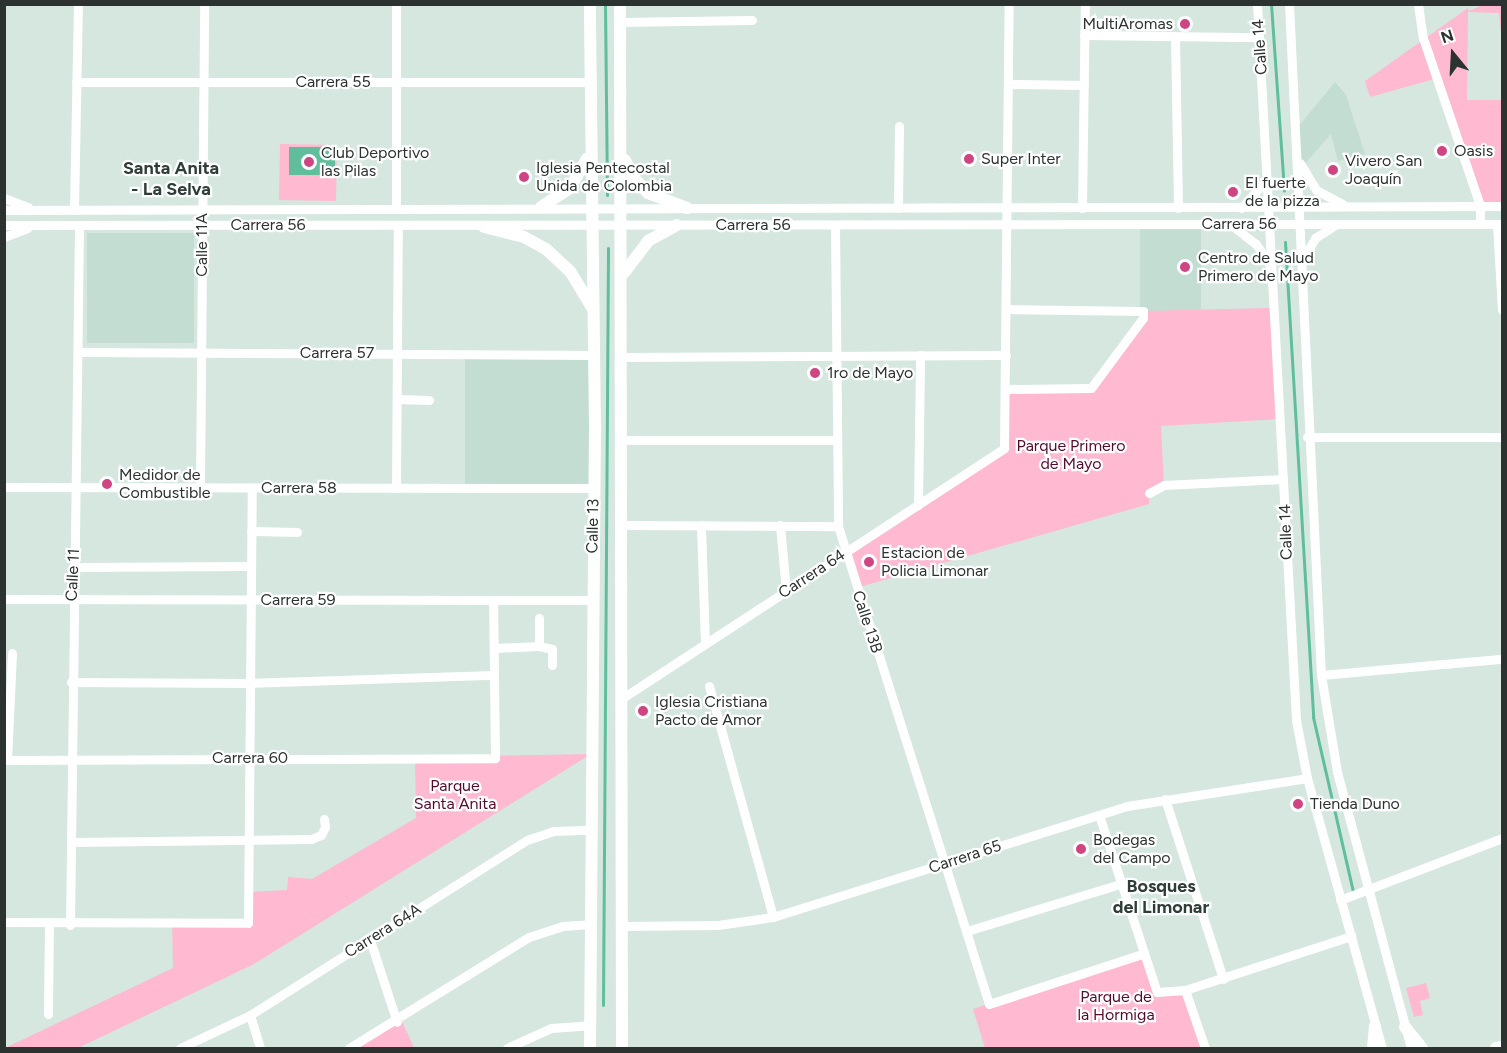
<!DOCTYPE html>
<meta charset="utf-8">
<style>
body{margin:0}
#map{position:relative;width:1507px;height:1053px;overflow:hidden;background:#d5e7df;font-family:Figtree,sans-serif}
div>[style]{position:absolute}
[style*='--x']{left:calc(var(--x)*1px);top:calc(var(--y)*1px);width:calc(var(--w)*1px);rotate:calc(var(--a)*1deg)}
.built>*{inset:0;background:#c3ddd2;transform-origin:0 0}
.green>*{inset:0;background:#ffb9d1;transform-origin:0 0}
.water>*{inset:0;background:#60be9d;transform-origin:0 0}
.stream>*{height:3px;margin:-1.5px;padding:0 1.5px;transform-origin:1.5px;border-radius:1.5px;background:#60be9d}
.minor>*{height:9px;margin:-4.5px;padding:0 4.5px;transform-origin:4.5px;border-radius:4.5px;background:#fff}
.major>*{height:12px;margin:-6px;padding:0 6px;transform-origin:6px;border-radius:6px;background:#fff}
.dots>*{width:16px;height:16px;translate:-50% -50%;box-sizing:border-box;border:3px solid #fff;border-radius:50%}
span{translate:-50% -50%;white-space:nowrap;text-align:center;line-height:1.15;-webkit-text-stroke:4.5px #fff;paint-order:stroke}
.poi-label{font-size:16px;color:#2b322f}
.right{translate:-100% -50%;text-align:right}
.left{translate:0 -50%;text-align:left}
.street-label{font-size:16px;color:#2b322f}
.park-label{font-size:16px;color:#540c2e}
.neighbourhood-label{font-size:18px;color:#2e3d37;font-weight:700}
.frame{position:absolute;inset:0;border:6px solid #2b322f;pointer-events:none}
.north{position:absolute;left:1423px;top:24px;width:60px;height:60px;-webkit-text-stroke:4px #fff;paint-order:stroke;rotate:342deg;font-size:16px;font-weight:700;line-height:24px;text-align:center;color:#2b322f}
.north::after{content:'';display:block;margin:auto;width:21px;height:27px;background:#2b322f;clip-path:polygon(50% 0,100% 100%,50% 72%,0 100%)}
</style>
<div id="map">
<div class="built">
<div style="clip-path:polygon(1335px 82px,1346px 95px,1365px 154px,1338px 161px,1331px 134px,1302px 167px,1294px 132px)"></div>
<div style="left:1140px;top:224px;width:61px;height:87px"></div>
<div style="left:87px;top:233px;width:107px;height:110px"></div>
<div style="left:465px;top:354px;width:129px;height:134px"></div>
</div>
<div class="green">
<div style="clip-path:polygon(1483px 5px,1502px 5px,1502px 42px,1499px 13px,1468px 12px,1467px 100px,1502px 100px,1502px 206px,1480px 205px,1438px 78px,1370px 97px,1365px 81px,1468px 8px,1469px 11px)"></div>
<div style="left:280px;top:144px;width:57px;height:56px;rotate:1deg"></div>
<div style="clip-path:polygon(1270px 308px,1280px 419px,1161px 426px,1164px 485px,1149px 493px,1149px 504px,856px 588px,844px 553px,1004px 449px,1006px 389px,1091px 388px,1143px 311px)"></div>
<div style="clip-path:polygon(591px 754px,254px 964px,78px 1048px,5px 1048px,173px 968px,172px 923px,248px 923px,248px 892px,287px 890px,288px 877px,312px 879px,416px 818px,415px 757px)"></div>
<div style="clip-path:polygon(1142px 954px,1153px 987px,1185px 990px,1205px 1048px,985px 1048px,973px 1009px)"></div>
<div style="clip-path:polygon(1426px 983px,1430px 998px,1420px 1001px,1423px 1015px,1414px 1017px,1406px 988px)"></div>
<div style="clip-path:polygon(401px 1019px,414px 1048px,349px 1048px)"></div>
</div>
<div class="water">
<div style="left:289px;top:147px;width:46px;height:28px"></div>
</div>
<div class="stream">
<div style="--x:605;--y:4;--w:191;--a:89.4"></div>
<div style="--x:1271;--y:4;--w:187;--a:86"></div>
<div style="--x:1285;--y:242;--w:476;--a:86.6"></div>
<div style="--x:1313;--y:717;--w:180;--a:77.1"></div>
<div style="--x:603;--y:1005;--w:757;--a:-89.62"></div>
</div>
<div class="minor">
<div style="--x:1257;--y:4;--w:717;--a:86.88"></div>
<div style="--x:1296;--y:720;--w:59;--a:79.3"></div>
<div style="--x:1307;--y:778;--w:280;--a:74.5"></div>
<div style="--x:1289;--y:4;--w:672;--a:87.27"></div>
<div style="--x:1321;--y:675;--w:98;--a:80.6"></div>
<div style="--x:1337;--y:772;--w:286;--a:75"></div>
<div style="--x:1418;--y:4;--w:34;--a:82"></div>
<div style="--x:1423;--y:38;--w:176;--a:71.2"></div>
<div style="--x:1480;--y:205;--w:19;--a:90"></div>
<div style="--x:620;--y:22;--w:132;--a:-0.9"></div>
<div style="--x:1084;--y:35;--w:175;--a:0.7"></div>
<div style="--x:1175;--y:36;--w:172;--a:89"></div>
<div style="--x:76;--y:82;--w:514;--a:0"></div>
<div style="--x:1008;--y:84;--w:76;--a:0.8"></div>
<div style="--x:1300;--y:163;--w:31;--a:59"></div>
<div style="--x:1316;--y:190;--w:30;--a:28"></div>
<div style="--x:4;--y:198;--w:26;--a:21"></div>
<div style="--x:396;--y:208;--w:204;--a:-90"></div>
<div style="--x:898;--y:208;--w:82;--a:-89.3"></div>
<div style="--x:1082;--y:208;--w:204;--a:-89.2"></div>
<div style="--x:1241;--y:208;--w:39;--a:-48"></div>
<div style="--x:4;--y:210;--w:1498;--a:-0.15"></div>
<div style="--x:74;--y:210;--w:206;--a:-88.9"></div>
<div style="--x:1230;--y:224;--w:33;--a:38"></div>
<div style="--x:1256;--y:244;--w:27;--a:57"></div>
<div style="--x:1497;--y:224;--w:86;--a:86.7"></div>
<div style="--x:4;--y:225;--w:1498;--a:-0.04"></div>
<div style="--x:835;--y:225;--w:301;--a:89.4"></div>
<div style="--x:838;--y:526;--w:501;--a:72.47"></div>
<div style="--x:989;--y:1004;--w:161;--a:-18.1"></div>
<div style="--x:4;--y:237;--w:25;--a:-21"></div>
<div style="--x:1302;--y:260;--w:26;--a:-59"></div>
<div style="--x:1315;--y:238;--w:24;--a:-33"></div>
<div style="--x:79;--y:352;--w:515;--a:0.33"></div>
<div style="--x:622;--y:357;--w:384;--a:-0.3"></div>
<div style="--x:1006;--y:389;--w:85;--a:-0.7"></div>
<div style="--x:1091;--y:388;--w:87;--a:-53.4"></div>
<div style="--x:1143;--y:318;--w:7;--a:-90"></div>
<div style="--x:1143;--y:311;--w:136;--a:-179.2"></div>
<div style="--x:398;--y:399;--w:31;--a:2"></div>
<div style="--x:1307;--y:437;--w:195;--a:0"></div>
<div style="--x:622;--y:440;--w:215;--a:0"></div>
<div style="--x:200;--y:486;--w:482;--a:-89.5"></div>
<div style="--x:4;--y:487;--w:590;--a:0.1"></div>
<div style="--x:396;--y:488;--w:262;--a:-89.6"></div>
<div style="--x:1149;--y:493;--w:17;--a:-28"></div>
<div style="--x:1164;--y:485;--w:119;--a:-2.9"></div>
<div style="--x:918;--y:505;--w:150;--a:-89.2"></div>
<div style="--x:623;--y:525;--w:215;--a:0.3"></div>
<div style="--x:701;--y:525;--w:119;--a:88.1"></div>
<div style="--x:780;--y:525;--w:66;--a:84.8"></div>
<div style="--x:251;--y:531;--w:46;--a:1.2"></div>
<div style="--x:73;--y:567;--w:178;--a:-0.3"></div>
<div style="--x:4;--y:599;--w:587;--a:0.1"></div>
<div style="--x:539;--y:646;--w:13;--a:13"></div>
<div style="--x:552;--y:649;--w:16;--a:90"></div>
<div style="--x:494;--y:648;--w:45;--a:-2.5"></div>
<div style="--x:539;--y:646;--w:28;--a:-90"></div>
<div style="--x:1321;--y:675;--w:182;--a:-5.1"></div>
<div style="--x:71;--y:682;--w:178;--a:0.3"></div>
<div style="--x:249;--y:683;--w:245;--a:-1.9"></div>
<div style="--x:709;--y:686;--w:240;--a:74.5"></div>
<div style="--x:621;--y:699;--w:458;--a:-33.2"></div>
<div style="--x:1004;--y:448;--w:444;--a:-89.4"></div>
<div style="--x:4;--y:760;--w:491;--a:-0.2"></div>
<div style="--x:495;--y:758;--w:158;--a:-90.7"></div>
<div style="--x:7;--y:760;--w:107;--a:-87.3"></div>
<div style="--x:1165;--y:799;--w:189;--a:72.1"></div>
<div style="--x:1099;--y:815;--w:186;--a:71.9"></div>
<div style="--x:1157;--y:992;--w:28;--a:-4"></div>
<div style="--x:1185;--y:990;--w:175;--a:-18"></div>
<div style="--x:71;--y:842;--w:240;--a:-0.7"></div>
<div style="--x:311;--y:839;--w:11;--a:-22"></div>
<div style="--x:321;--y:835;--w:9;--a:-63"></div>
<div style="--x:325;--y:827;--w:8;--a:-97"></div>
<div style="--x:1340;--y:900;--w:173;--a:-20.9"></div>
<div style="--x:4;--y:922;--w:244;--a:0.2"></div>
<div style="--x:248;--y:923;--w:435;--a:-89.5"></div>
<div style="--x:70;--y:925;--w:700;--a:-89.26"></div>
<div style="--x:622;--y:926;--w:96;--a:-0.6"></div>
<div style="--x:718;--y:925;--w:56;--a:-8.3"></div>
<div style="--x:773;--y:917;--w:371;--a:-17.4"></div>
<div style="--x:1127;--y:806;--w:182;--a:-8.8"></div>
<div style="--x:967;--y:931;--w:160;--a:-17.1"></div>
<div style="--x:370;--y:940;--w:86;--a:71.8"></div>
<div style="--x:1185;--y:990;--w:61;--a:71"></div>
<div style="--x:48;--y:1014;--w:90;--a:-89.4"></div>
<div style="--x:250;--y:1015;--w:34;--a:73"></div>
<div style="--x:180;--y:1048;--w:77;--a:-25.2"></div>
<div style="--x:250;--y:1015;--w:328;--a:-32.3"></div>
<div style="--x:527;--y:840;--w:28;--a:-19"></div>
<div style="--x:553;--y:831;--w:38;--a:-2"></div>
<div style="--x:349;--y:1048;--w:211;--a:-31.7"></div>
<div style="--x:529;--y:937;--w:36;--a:-18"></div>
<div style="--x:563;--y:926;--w:27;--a:-4"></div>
<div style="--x:507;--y:1048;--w:48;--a:-24.4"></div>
<div style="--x:551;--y:1028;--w:39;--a:-4"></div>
</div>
<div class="major">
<div style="--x:620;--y:4;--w:1044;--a:89.89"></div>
<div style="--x:625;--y:160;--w:20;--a:63"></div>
<div style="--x:634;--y:178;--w:21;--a:47"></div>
<div style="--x:648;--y:193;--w:42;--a:21"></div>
<div style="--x:541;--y:207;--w:35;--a:-33"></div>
<div style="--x:570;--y:188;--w:34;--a:-60"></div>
<div style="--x:484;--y:227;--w:41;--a:14"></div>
<div style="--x:524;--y:237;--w:25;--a:29"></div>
<div style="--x:546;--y:249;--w:33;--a:43"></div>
<div style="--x:570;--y:271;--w:41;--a:59"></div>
<div style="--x:624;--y:273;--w:40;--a:-53"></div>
<div style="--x:648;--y:241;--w:33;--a:-29"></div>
<div style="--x:1405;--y:1027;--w:27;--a:51"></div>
<div style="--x:590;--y:1048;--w:619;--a:-89.54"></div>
<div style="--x:595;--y:429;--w:425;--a:-90.7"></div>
<div style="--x:1373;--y:1048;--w:22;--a:-85"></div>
<div style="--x:1496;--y:1048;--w:6;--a:-9"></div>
</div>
<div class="dots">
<div style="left:1185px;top:24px;background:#ce4581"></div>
<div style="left:1442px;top:151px;background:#ce4581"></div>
<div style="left:969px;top:159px;background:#ce4581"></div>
<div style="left:309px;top:162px;background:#ce4581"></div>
<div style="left:1333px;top:170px;background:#ce4581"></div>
<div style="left:524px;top:177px;background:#ce4581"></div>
<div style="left:1233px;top:192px;background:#ce4581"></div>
<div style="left:1185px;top:267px;background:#ce4581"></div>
<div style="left:815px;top:373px;background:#ce4581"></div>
<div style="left:107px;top:484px;background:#ce4581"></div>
<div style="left:869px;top:562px;background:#ce4581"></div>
<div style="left:643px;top:711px;background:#ce4581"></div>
<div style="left:1298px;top:804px;background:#ce4581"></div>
<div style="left:1081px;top:849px;background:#ce4581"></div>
</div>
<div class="poi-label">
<span class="right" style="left:1173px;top:24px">MultiAromas</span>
<span class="left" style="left:1454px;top:151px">Oasis</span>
<span class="left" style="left:321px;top:162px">Club Deportivo<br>las Pilas</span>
<span class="left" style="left:981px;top:159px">Super Inter</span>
<span class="left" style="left:1345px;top:170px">Vivero San<br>Joaquín</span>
<span class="left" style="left:536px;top:177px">Iglesia Pentecostal<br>Unida de Colombia</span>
<span class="left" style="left:1245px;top:192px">El fuerte<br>de la pizza</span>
<span class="left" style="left:1198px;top:267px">Centro de Salud<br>Primero de Mayo</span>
<span class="left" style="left:827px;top:373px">1ro de Mayo</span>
<span class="left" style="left:119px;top:484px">Medidor de<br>Combustible</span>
<span class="left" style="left:881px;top:562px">Estacion de<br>Policia Limonar</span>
<span class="left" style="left:655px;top:711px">Iglesia Cristiana<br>Pacto de Amor</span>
<span class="left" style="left:1310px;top:804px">Tienda Duno</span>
<span class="left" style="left:1093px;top:849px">Bodegas<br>del Campo</span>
</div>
<div class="street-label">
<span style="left:1260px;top:47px;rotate:-94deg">Calle 14</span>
<span style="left:333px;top:82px">Carrera 55</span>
<span style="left:1239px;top:224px">Carrera 56</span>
<span style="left:268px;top:225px">Carrera 56</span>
<span style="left:753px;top:225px">Carrera 56</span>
<span style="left:202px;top:245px;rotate:-90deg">Calle 11A</span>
<span style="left:337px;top:353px">Carrera 57</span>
<span style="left:299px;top:488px">Carrera 58</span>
<span style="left:593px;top:526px;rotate:-89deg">Calle 13</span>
<span style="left:1286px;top:532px;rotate:-92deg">Calle 14</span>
<span style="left:812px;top:574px;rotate:-33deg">Carrera 64</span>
<span style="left:73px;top:575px;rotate:-87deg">Calle 11</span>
<span style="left:298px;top:600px">Carrera 59</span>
<span style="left:867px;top:622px;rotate:72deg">Calle 13B</span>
<span style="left:250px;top:758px">Carrera 60</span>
<span style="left:965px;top:857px;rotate:-18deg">Carrera 65</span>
<span style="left:383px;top:931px;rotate:-32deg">Carrera 64A</span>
</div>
<div class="park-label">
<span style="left:1071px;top:455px">Parque Primero<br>de Mayo</span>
<span style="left:455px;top:795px">Parque<br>Santa Anita</span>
<span style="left:1116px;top:1006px">Parque de<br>la Hormiga</span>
</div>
<div class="neighbourhood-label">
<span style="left:171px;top:179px">Santa Anita<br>- La Selva</span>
<span style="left:1161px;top:897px">Bosques<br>del Limonar</span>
</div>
<div class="frame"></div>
<div class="north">N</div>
</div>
